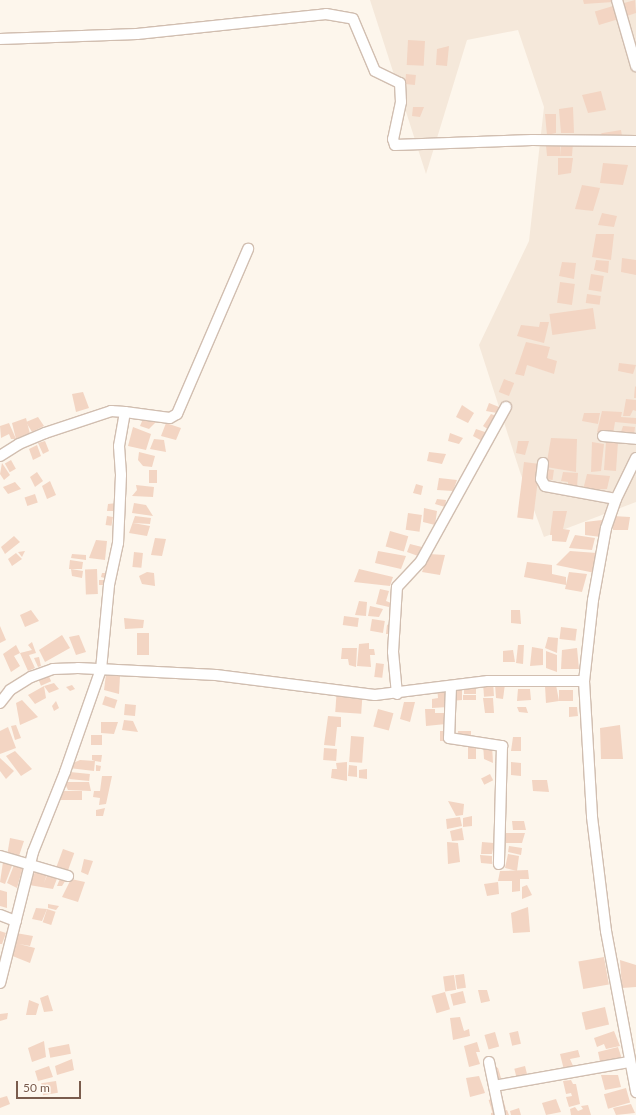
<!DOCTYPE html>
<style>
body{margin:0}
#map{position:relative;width:636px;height:1115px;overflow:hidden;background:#fdf6ec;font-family:Lato,sans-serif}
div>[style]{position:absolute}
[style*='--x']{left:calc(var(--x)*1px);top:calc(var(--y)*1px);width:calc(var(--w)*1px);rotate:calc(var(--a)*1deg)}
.residential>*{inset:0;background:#f5e8da}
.building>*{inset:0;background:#f3d5c3;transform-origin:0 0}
.roads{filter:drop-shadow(1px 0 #d1beb0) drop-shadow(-1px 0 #d1beb0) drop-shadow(0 1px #d1beb0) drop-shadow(0 -1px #d1beb0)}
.street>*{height:10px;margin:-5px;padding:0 5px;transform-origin:5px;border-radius:5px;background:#fff}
span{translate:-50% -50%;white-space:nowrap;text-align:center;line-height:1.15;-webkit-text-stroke:4px #fffaf3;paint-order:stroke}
.scale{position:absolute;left:16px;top:1081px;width:65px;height:18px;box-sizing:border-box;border:2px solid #7a5c4d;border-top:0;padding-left:5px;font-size:12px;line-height:14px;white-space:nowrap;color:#7a5c4d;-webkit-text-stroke:3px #fffaf3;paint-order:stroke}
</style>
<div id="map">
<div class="residential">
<div style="clip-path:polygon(370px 0,636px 0,636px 502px,544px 537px,520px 472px,479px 345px,529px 241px,544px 107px,518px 30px,467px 40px,426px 174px)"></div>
</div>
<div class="building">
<div style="clip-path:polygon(583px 0,613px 0,613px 2px,584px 4px)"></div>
<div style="clip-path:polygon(635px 0,636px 13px,627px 16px,624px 3px)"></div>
<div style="left:613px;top:6px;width:14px;height:19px;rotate:73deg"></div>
<div style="left:408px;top:40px;width:17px;height:25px;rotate:3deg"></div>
<div style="clip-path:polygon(449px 46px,447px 66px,436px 65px,437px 49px)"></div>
<div style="left:406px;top:74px;width:10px;height:10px;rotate:6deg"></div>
<div style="clip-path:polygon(601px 91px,606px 110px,588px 113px,582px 95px)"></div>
<div style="clip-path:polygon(413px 107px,424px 107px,420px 117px,412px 116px)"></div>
<div style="clip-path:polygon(573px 107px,574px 133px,561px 133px,559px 109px)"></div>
<div style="clip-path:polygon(545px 114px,556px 114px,556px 133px,547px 135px)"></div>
<div style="left:621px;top:130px;width:13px;height:20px;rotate:81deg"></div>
<div style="clip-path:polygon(573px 143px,572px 156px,560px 156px,561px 144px)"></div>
<div style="clip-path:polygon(560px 144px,560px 156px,547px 156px,546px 145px)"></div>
<div style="clip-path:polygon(558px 158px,573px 158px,571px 173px,558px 175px)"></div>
<div style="clip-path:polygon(603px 163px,628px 165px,623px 185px,600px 183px)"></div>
<div style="clip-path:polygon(582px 185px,600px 188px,593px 211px,575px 209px)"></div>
<div style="clip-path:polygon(602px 213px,617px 216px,614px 227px,598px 225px)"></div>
<div style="clip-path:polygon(596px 234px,614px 234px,611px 260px,592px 257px)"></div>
<div style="clip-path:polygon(622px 258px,636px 260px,636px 275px,621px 272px)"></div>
<div style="clip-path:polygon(596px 260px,609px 261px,608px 273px,594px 270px)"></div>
<div style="clip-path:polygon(562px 262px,576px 263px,574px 279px,559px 276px)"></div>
<div style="left:591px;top:274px;width:13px;height:16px;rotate:9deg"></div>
<div style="left:560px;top:282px;width:15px;height:21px;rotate:8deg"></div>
<div style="left:587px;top:294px;width:14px;height:9px;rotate:8deg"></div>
<div style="left:593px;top:308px;width:21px;height:44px;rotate:82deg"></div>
<div style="clip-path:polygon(540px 322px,549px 322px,544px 343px,517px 336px,521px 325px,539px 327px)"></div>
<div style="clip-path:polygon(526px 342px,550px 347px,547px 358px,557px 361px,554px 374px,527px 365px,524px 376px,515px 374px)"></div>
<div style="clip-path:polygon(619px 363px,636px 365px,633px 374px,618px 371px)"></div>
<div style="left:504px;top:379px;width:11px;height:14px;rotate:22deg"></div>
<div style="clip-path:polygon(635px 386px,636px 387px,636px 398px,634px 398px)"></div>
<div style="clip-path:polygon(83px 392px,89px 408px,76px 412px,72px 394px)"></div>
<div style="clip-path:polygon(626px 399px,636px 400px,636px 411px,633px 410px,630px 416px,623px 416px)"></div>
<div style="clip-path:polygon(489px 403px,499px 407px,497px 413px,486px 411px)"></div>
<div style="clip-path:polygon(462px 405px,474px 413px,468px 423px,456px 417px)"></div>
<div style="clip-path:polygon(602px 411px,622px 412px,621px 417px,636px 418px,636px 424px,615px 422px,613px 434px,597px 432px)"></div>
<div style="clip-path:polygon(584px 413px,600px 413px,598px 424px,582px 421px)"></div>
<div style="clip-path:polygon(145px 414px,160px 418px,149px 429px,140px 426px)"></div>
<div style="clip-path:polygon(491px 414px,499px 417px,492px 432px,483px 426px)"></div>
<div style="clip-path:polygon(38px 417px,44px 426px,32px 432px,26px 422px)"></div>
<div style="clip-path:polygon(26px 418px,30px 434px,16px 439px,12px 423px)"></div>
<div style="clip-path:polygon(9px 423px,16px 439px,11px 439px,9px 434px,1px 438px,0 426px)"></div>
<div style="clip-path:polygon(166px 423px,181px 428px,176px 440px,161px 436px)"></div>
<div style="clip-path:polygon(623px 426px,635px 427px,634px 436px,621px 432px)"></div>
<div style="clip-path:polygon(133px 427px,151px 434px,146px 450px,128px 446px)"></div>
<div style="clip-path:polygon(476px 429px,488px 433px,484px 442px,473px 436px)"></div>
<div style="clip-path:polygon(450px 433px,463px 438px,459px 444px,448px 441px)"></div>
<div style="clip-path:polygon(551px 438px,577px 439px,576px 472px,546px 467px)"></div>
<div style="clip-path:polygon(154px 439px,164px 440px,166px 452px,150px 449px)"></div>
<div style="clip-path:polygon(45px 441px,49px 451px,43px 454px,38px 443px)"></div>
<div style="clip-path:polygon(518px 441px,529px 441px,525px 455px,516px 453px)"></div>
<div style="clip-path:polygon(592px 442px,604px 444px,601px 471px,591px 472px)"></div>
<div style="left:618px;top:442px;width:29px;height:12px;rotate:94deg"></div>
<div style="clip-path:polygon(37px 445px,41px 456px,33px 460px,29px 449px)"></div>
<div style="clip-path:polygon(139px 452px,155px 456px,152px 467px,143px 466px,138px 460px)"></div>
<div style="clip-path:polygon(429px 452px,446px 454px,442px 464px,427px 461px)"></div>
<div style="left:11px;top:460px;width:10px;height:7px;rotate:61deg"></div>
<div style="left:524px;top:462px;width:16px;height:56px;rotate:7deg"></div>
<div style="clip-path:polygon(2px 463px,10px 475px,4px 480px,0 474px)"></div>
<div style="left:547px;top:469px;width:7px;height:10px;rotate:8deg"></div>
<div style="left:149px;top:470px;width:8px;height:13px"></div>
<div style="clip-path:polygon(37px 472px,43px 481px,35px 487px,30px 477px)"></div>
<div style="clip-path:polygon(563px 472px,578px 473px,577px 487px,568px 487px,568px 482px,561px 481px)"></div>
<div style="clip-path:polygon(587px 474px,610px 476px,607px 489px,583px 490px)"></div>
<div style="clip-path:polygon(439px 478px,457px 480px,453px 491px,437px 490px)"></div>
<div style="clip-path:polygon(50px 481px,56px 495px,47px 499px,42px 486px)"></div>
<div style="clip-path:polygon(15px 482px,21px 489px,8px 494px,3px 487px)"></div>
<div style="clip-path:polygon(416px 484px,423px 486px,421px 495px,413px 493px)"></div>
<div style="clip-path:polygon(136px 485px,154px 487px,153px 497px,132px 496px,137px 490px)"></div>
<div style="left:35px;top:494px;width:9px;height:11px;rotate:72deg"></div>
<div style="clip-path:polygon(437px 499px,446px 500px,445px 507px,435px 504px)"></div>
<div style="clip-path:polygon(117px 503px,118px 511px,107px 511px,108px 504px)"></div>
<div style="clip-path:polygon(134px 503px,146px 505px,153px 516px,132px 513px)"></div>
<div style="clip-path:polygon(424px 508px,437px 511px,435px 525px,423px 522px)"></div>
<div style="clip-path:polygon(553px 511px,567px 511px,563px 529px,570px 530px,566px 542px,552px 541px,552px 535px,550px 535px)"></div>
<div style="left:408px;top:513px;width:14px;height:17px;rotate:8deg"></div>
<div style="left:107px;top:516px;width:6px;height:9px;rotate:9deg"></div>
<div style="clip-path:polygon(135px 516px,151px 518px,150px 524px,133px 523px,150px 526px,147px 536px,129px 533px)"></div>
<div style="clip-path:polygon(613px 516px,630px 517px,628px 530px,613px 530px)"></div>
<div style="clip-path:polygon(602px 520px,601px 537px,585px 535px,585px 522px)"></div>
<div style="left:390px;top:531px;width:19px;height:16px;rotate:16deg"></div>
<div style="clip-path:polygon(575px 535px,595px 538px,592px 550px,569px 548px)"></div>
<div style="clip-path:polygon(14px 536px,20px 542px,5px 554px,1px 547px)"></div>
<div style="clip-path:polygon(155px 538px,166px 539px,162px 556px,151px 555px)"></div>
<div style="clip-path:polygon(96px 540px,107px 541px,105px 560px,89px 558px)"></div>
<div style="clip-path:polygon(410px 544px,422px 547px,418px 556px,407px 552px)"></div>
<div style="clip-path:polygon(25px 551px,22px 557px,18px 552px)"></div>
<div style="clip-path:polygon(378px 551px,406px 556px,401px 569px,375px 563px)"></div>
<div style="clip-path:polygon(570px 551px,597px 553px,595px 573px,556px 565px)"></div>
<div style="left:134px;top:552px;width:9px;height:15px;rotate:6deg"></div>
<div style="clip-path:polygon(16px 553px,22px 559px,12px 566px,8px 559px)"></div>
<div style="clip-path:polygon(72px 554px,86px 555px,86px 560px,71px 558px)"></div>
<div style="clip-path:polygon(429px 554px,445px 555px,440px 575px,422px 572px)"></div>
<div style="clip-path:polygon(70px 560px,83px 562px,82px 569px,69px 569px)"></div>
<div style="clip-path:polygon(527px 562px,552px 565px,552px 574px,566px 577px,566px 585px,524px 577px)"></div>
<div style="clip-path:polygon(71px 569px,83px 571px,82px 578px,72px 576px)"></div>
<div style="left:97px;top:569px;width:25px;height:12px;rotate:88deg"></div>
<div style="clip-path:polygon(359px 569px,393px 577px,390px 586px,354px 582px)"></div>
<div style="clip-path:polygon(147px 572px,154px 573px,155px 586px,142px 584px,139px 576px)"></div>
<div style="clip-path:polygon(569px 572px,587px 574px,582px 592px,565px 589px)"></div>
<div style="clip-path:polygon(102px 573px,110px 573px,108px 579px,101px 577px)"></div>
<div style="clip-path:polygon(99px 580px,107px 580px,109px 585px,99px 585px)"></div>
<div style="clip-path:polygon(380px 589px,389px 591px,386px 601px,391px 603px,389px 607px,376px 604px)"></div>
<div style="clip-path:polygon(359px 601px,367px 602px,366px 616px,355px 615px)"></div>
<div style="clip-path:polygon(370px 606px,383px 609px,379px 617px,368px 616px)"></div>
<div style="clip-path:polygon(31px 610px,39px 621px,25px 627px,20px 615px)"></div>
<div style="clip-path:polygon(511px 610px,520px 610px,521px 624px,511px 623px)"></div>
<div style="left:344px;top:616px;width:15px;height:9px;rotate:8deg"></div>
<div style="clip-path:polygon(124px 618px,144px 620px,143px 628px,125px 629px)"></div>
<div style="left:372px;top:619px;width:13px;height:12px;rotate:9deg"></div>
<div style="clip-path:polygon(389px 624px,389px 634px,386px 634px,387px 625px)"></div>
<div style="clip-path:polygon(0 626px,6px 640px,0 643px)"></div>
<div style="left:561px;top:627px;width:16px;height:12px;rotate:7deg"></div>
<div style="left:137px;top:633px;width:12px;height:22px"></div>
<div style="clip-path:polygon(62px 635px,70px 648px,45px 662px,39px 650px)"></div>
<div style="clip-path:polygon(79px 635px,86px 652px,76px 655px,69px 637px)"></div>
<div style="clip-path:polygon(548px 637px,558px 638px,557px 653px,545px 648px)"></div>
<div style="clip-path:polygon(32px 642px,36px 653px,29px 655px,35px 668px,28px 671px,20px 653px,14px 656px,20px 666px,11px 672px,3px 654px,16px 645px,20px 653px,32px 650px,28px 645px)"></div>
<div style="clip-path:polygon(369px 643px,369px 649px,374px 649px,375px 655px,370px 655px,371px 667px,357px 666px,359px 644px)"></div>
<div style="clip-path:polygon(518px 645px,524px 645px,523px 664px,516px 663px)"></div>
<div style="clip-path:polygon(532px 647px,543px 649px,543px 665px,530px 666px)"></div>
<div style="clip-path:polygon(342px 648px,357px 648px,356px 667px,349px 665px,348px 659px,341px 659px)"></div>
<div style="clip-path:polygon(577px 648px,579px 669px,561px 669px,562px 650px)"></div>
<div style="clip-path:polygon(513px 650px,515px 662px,503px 662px,503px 651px)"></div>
<div style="clip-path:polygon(546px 651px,557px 655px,557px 672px,546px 668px)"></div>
<div style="clip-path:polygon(39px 657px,41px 666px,38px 667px,34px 658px)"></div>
<div style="left:376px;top:663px;width:8px;height:14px;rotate:7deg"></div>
<div style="left:48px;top:674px;width:8px;height:11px;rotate:67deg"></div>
<div style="clip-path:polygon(106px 674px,120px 676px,119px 694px,104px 690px)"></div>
<div style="left:493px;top:682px;width:14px;height:10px;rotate:86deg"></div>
<div style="clip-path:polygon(54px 683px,59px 689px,49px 693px,44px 686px,46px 698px,35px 704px,28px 695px,44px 686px)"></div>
<div style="clip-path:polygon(495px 684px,505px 684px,503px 699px,496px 698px)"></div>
<div style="clip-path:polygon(72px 685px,75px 689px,70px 691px,66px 687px)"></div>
<div style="left:476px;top:685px;width:9px;height:12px;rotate:90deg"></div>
<div style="clip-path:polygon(556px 685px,559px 701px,546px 703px,545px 686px)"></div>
<div style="clip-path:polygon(448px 686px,448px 707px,432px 708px,432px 699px,438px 698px,437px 687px)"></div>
<div style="clip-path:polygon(462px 686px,462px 700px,451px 701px,452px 687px)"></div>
<div style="left:337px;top:687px;width:26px;height:25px;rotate:4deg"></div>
<div style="clip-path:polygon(518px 689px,530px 689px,531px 700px,517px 701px)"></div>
<div style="left:573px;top:690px;width:11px;height:14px;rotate:90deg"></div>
<div style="left:476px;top:695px;width:5px;height:13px;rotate:90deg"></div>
<div style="left:105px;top:696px;width:13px;height:9px;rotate:18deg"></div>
<div style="clip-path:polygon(483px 698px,493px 698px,494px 713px,485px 713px)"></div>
<div style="clip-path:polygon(22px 700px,38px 717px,20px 725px,16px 703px)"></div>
<div style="clip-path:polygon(56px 701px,59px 708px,54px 711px,52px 706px)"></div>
<div style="clip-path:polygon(404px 702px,415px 702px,410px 722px,400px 719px)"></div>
<div style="left:125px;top:704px;width:11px;height:11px;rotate:5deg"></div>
<div style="clip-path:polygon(517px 707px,526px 707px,528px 713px,519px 712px)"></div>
<div style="clip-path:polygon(569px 707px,577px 707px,578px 716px,569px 717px)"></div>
<div style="left:378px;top:709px;width:16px;height:18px;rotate:15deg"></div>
<div style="clip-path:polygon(425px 709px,435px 709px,435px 713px,445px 713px,446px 724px,426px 726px)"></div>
<div style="clip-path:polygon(328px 716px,341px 717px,341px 727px,337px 727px,335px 746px,324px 745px)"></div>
<div style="clip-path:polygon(124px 720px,133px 721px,138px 732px,122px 730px)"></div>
<div style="clip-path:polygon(101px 722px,118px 722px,114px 734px,101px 733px)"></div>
<div style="clip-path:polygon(16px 725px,21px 738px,15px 740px,11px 726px)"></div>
<div style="clip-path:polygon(620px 725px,623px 759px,601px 759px,600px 728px)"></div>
<div style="clip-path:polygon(8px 727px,16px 748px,0 754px,0 731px)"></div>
<div style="left:452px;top:731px;width:10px;height:12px;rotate:90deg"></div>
<div style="clip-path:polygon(458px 731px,471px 731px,471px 739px,457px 738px)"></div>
<div style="left:91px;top:735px;width:11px;height:10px"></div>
<div style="left:351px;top:736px;width:13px;height:26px;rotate:4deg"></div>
<div style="clip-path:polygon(513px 737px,521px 737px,521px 751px,511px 751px)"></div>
<div style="clip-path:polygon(483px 744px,492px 745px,493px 763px,484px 759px)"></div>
<div style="left:468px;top:745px;width:8px;height:14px"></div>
<div style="left:324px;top:748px;width:13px;height:12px;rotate:4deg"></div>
<div style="clip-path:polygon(15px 751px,32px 769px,21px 776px,6px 756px)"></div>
<div style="clip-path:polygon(92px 755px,102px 755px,101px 762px,95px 761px,94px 771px,69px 768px,73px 763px,80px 760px,95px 761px,92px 760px)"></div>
<div style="clip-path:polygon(0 758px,14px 771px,6px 779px,0 771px)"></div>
<div style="clip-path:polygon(347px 762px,347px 781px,331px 778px,332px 769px,337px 769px,336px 763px)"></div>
<div style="clip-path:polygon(511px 762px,521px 763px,521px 776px,511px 775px)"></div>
<div style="clip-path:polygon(96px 765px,101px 766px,100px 771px,96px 771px)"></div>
<div style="clip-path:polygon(349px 765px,357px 766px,357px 777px,348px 776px)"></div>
<div style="clip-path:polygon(367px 769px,367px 779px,359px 778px,359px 770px)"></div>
<div style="left:70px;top:772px;width:20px;height:7px;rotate:6deg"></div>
<div style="left:490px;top:774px;width:7px;height:10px;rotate:63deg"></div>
<div style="clip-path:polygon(102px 776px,112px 776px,106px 804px,99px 805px,100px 798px,93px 797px,94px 791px,100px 791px)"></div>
<div style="clip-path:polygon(532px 780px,547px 780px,549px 792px,533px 791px)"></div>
<div style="clip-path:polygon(64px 782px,89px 782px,91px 791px,68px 790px)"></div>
<div style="left:82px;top:791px;width:9px;height:21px;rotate:90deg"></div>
<div style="clip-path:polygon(448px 801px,464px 804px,463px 815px,456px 816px)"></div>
<div style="clip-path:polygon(105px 808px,103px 816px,96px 816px,96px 810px)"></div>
<div style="clip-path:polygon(472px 816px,472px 826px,463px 827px,463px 818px)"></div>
<div style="clip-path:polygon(460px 817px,462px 826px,447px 829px,446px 819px)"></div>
<div style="clip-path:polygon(512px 821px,524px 821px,526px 830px,513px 830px)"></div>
<div style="clip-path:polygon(462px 828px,464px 840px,452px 841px,450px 831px)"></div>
<div style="clip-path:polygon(506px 833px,525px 833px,522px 843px,506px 843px)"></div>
<div style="clip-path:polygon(10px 838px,24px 841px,18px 859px,7px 856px)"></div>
<div style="clip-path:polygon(447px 842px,458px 843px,460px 862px,448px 864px)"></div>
<div style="clip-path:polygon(482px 842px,494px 843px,492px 854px,481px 854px)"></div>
<div style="clip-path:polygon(509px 846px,522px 848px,521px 855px,508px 852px)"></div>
<div style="left:63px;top:849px;width:12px;height:19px;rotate:20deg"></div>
<div style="clip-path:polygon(508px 854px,519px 856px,517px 871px,505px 868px)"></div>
<div style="clip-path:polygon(480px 855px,492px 856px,492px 864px,481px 863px)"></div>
<div style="clip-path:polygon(84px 859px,93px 861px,88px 875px,81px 872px)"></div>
<div style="clip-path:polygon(3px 862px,13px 863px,5px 884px,0 882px)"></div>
<div style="clip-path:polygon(14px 865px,23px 867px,17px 888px,7px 883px)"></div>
<div style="clip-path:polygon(528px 870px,529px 879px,520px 879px,520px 891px,512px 892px,512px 881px,498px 881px,500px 871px)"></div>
<div style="clip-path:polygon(35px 872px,47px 874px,44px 883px,48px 873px,58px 876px,53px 889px,29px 885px)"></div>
<div style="clip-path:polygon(61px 876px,67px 878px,62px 886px,57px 886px)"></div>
<div style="clip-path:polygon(71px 879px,85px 882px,78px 902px,62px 897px)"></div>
<div style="clip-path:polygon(498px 882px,499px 894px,487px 896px,484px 884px)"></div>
<div style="clip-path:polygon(527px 885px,532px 895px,522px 899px,522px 887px)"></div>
<div style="clip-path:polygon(0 890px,7px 892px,7px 908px,0 906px)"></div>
<div style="clip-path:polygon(48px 904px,59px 906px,56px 910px,48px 908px)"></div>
<div style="clip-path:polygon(528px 907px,530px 932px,513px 933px,511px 913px)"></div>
<div style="clip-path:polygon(36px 908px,47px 909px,42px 921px,32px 919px)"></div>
<div style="left:47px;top:909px;width:9px;height:14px;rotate:18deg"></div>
<div style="clip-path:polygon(0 931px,6px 933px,2px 944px,0 944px)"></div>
<div style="clip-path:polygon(16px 933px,33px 936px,30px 946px,19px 944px,35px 948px,30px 963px,10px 955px)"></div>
<div style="left:604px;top:957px;width:28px;height:26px;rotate:80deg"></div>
<div style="clip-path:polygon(620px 960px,636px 965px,636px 987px,622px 988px)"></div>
<div style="left:464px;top:974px;width:14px;height:9px;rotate:82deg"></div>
<div style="left:454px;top:975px;width:15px;height:11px;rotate:82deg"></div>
<div style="clip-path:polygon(478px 990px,487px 990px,490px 1001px,481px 1003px)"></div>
<div style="left:463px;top:991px;width:12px;height:13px;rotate:76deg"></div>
<div style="left:445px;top:992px;width:18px;height:14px;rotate:74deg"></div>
<div style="clip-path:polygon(48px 995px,53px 1011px,44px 1012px,40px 998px)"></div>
<div style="clip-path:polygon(29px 1000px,39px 1004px,36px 1015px,26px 1015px)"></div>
<div style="left:605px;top:1007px;width:18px;height:24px;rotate:77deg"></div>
<div style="clip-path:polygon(8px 1013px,7px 1019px,0 1021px,0 1014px)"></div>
<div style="clip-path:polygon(460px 1017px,464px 1031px,469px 1029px,470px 1036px,453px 1040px,450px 1018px)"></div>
<div style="left:518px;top:1031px;width:13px;height:9px;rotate:77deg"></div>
<div style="clip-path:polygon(614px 1031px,620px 1046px,606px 1049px,604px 1044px,597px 1047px,594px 1038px)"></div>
<div style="left:495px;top:1032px;width:15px;height:11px;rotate:74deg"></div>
<div style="clip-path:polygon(44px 1041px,46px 1057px,32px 1062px,28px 1048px)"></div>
<div style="clip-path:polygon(477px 1042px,480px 1052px,476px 1052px,480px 1064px,469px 1067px,464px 1046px)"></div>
<div style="left:69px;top:1044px;width:10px;height:21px;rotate:79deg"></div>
<div style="clip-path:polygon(618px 1047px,623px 1062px,601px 1066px,598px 1052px)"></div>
<div style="clip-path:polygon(578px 1050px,580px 1057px,570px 1059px,574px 1068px,564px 1070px,560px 1054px)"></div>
<div style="clip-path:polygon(72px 1059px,74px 1070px,57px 1075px,55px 1066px)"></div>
<div style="clip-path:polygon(491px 1065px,498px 1068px,501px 1078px,488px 1083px,485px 1071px)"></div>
<div style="clip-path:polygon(49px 1066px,53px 1077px,38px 1081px,35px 1071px)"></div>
<div style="left:525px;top:1066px;width:12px;height:11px;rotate:76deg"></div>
<div style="clip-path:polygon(601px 1075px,618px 1075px,621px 1087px,605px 1090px)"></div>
<div style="clip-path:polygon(479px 1076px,485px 1093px,470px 1097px,466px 1078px)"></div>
<div style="clip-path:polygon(571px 1080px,573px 1084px,576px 1084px,580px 1104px,569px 1107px,566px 1097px,572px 1096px,571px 1093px,566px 1094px,563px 1081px)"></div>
<div style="left:56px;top:1081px;width:12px;height:15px;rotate:81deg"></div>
<div style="left:626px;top:1088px;width:15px;height:23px;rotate:74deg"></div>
<div style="clip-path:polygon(7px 1096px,10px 1104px,0 1108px,0 1098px)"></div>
<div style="left:502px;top:1096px;width:14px;height:14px;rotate:73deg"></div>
<div style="clip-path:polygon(556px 1099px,561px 1112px,546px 1115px,542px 1103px)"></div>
<div style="clip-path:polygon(631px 1104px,635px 1113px,616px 1115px,613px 1108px)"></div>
<div style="clip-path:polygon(588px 1105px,591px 1115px,571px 1115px,570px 1109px,575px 1107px,578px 1111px,583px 1109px,581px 1106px)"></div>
<div style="clip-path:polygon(519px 1108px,521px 1115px,511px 1115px,510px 1111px)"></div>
<div style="clip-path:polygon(507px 1110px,509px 1115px,491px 1115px,491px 1113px)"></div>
</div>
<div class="roads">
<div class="street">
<div style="--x:617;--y:0;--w:69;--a:73.9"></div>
<div style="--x:0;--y:39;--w:137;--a:-2.1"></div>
<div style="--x:137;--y:34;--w:190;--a:-6"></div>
<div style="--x:326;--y:14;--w:27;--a:10"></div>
<div style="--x:353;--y:19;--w:56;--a:67.1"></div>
<div style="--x:375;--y:71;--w:28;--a:26"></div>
<div style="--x:400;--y:83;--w:19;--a:87"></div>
<div style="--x:401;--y:102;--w:38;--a:102"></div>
<div style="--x:393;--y:139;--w:6;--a:72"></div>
<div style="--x:395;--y:145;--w:137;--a:-2.1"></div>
<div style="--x:532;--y:140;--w:104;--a:0.6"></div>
<div style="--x:125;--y:412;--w:45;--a:7.6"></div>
<div style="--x:170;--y:418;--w:8;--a:-30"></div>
<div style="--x:177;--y:414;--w:180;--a:-66.7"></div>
<div style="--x:603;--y:436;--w:33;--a:5"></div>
<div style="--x:0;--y:456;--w:22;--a:-32"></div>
<div style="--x:19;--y:444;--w:28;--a:-23"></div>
<div style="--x:45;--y:433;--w:70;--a:-18.4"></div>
<div style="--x:111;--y:411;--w:14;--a:4"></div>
<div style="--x:125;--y:412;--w:35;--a:100"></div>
<div style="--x:119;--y:446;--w:29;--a:86"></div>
<div style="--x:121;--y:475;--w:68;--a:92.5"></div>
<div style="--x:118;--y:543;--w:43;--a:102.1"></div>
<div style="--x:109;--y:585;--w:84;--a:95.4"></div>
<div style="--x:101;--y:669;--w:109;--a:109.3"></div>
<div style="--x:65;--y:772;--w:86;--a:111.8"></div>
<div style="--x:33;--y:852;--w:135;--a:104.1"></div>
<div style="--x:636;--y:458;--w:46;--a:116"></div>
<div style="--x:616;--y:499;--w:31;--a:109"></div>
<div style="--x:606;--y:528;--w:73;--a:100.2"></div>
<div style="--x:593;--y:600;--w:81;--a:96.3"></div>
<div style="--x:584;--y:681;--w:136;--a:86.6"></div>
<div style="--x:592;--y:817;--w:115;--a:83"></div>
<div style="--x:606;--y:931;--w:164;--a:79.4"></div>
<div style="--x:543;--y:463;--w:16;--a:97"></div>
<div style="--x:541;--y:479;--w:8;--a:60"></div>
<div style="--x:545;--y:486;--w:72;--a:10.4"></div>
<div style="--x:451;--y:687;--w:51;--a:92.2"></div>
<div style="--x:449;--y:738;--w:54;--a:8.6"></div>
<div style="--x:502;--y:746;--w:118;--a:91.5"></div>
<div style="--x:397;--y:694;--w:42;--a:-95.4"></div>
<div style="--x:393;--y:652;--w:65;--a:-86.5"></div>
<div style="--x:397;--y:587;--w:35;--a:-47"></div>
<div style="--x:421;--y:561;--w:176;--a:-61.1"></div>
<div style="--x:0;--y:703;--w:16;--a:-52"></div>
<div style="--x:10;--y:690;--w:25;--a:-32"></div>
<div style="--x:31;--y:677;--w:23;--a:-20"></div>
<div style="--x:53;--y:669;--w:25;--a:-2"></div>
<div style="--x:78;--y:668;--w:138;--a:2.9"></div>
<div style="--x:216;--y:675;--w:160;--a:7.2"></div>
<div style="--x:375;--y:695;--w:114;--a:-7.1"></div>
<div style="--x:488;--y:681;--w:96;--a:0"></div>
<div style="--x:0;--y:856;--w:71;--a:16.4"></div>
<div style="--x:0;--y:915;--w:17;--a:21"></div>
<div style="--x:489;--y:1062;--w:54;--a:78.3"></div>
<div style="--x:494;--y:1086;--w:137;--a:-10.1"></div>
</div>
</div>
<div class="scale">50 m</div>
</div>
